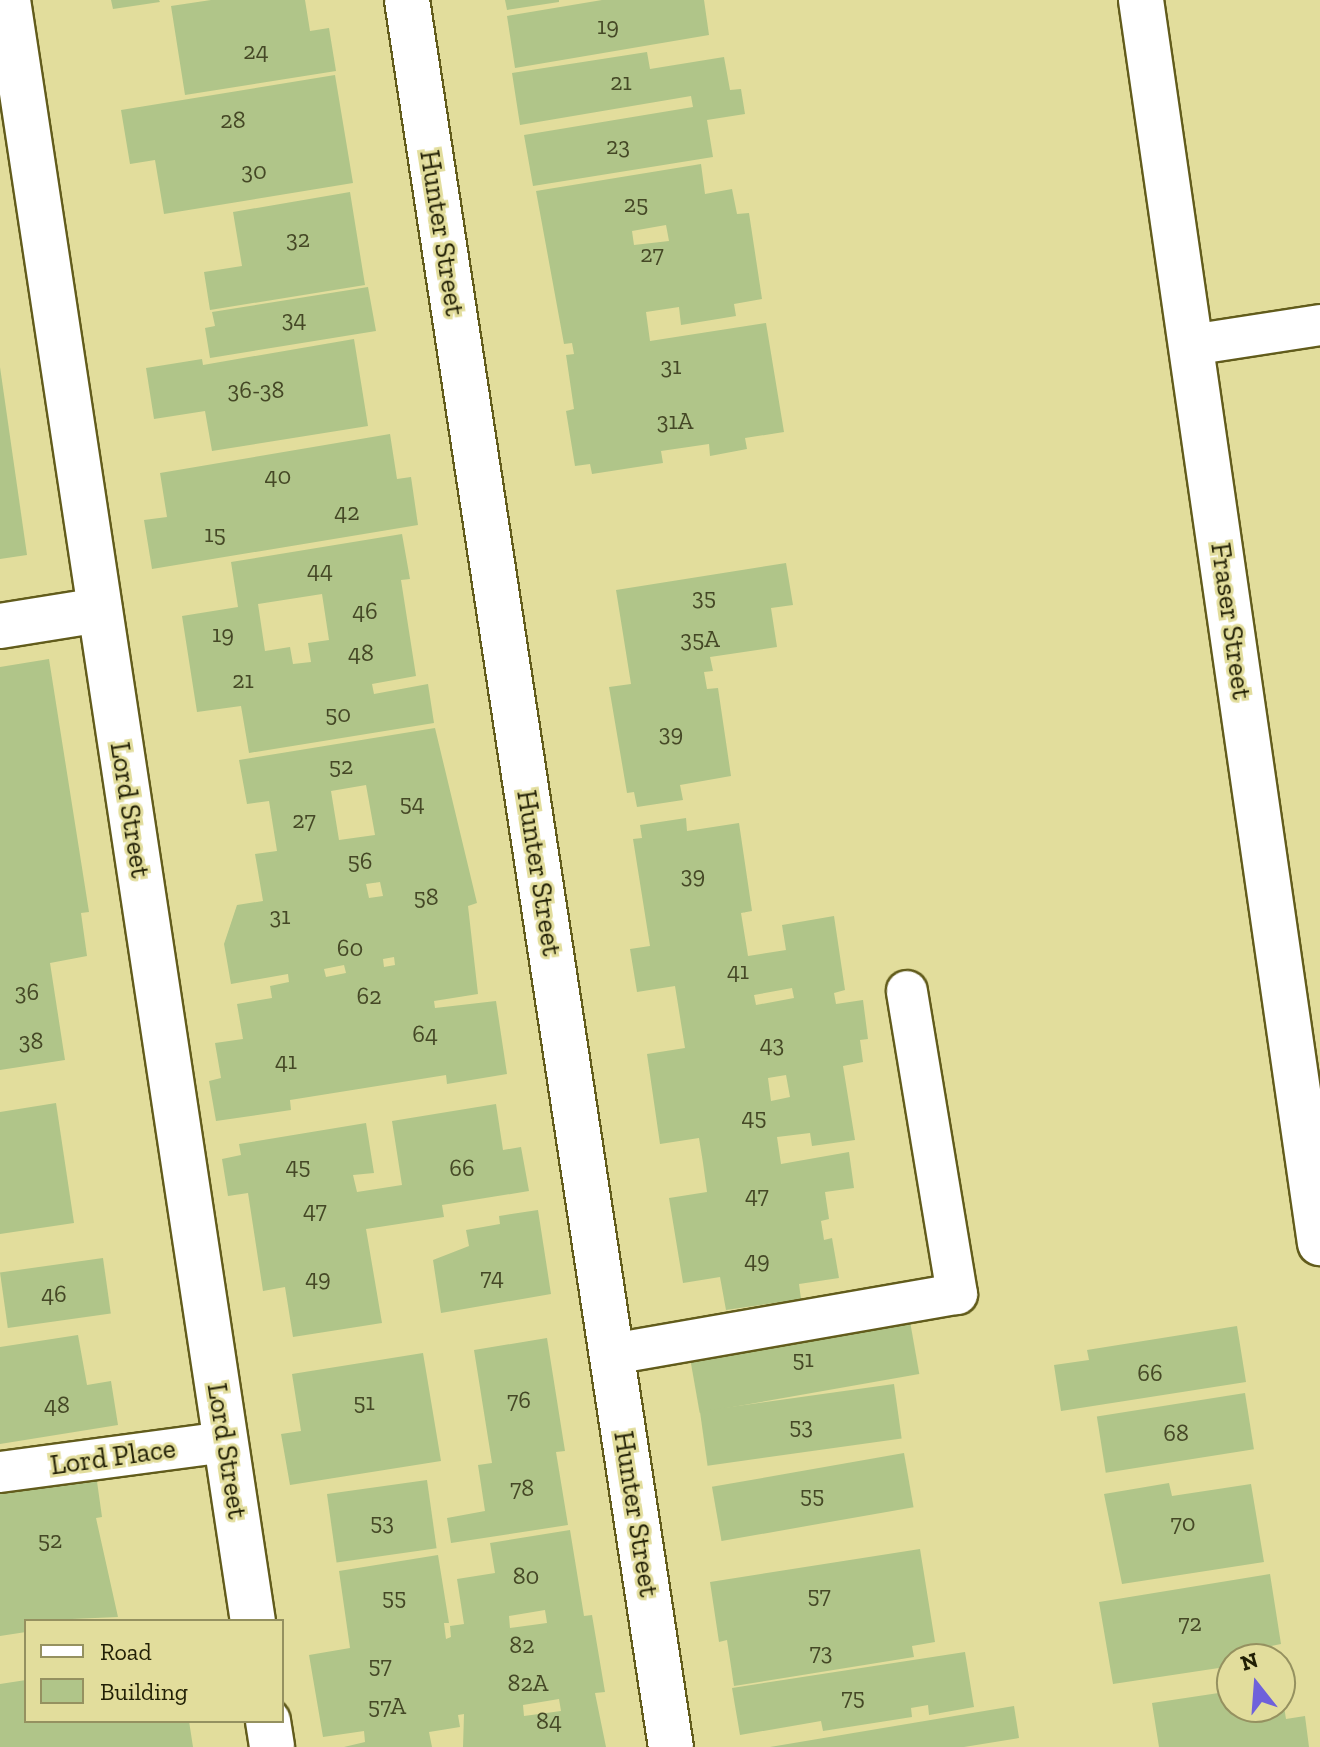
<!DOCTYPE html>
<style>
body{margin:0}
#map{position:relative;width:1320px;height:1747px;overflow:hidden;background:#e2dd9c;font-family:"Zilla Slab",serif}
div>[style]{position:absolute}
[style*='--x']{left:calc(var(--x)*1px);top:calc(var(--y)*1px);width:calc(var(--w)*1px);rotate:calc(var(--a)*1deg)}
.building>*{inset:0;background:#b0c589;transform-origin:0 0}
.roads{filter:drop-shadow(2px 0 #625c1c) drop-shadow(-2px 0 #625c1c) drop-shadow(0 2px #625c1c) drop-shadow(0 -2px #625c1c)}
.service>*{height:40px;margin:-20px;padding:0 20px;transform-origin:20px;border-radius:20px;background:#fff}
.minor>*{height:44px;margin:-22px;padding:0 22px;transform-origin:22px;border-radius:22px;background:#fff}
span{translate:-50% -50%;white-space:nowrap;text-align:center;line-height:1.15;-webkit-text-stroke:6px #e2dd9c;paint-order:stroke}
.number-label{font-size:24px;color:#454826}
.number-label span{-webkit-text-stroke-width:0}
.street-label{font-size:28px;color:#211f05}
.legend{position:absolute;left:24px;top:1619px;width:260px;height:104px;box-sizing:border-box;background:#e2dd9c;border:2px solid #959160;margin:0;padding:10px 14px;list-style:none;font-size:24px;color:#211f05}
.legend li{display:flex;align-items:center;gap:16px;height:40px}
.legend b{width:40px;border:2px solid #959160}
.north{position:absolute;left:1216px;top:1643px;width:80px;height:80px;box-sizing:border-box;background:#e2dd9c;border:2px solid #959160;border-radius:50%;rotate:343deg;font-size:22px;font-weight:700;line-height:32px;text-align:center;color:#211f05}
.north::after{content:'';display:block;margin:auto;width:28px;height:36px;background:#6f61db;clip-path:polygon(50% 0,100% 100%,50% 72%,0 100%)}
</style>
<div id="map">
<div class="building">
<div style="clip-path:polygon(111px 0,159px 0,160px 2px,113px 9px)"></div>
<div style="clip-path:polygon(211px 0,305px 0,310px 31px,329px 28px,336px 71px,185px 95px,171px 6px)"></div>
<div style="clip-path:polygon(505px 0,559px 0,559px 2px,507px 10px)"></div>
<div style="clip-path:polygon(602px 0,704px 0,709px 35px,515px 68px,507px 16px)"></div>
<div style="clip-path:polygon(647px 52px,650px 69px,724px 57px,730px 90px,741px 89px,745px 114px,707px 120px,713px 157px,533px 186px,524px 135px,693px 107px,691px 96px,520px 125px,512px 73px)"></div>
<div style="clip-path:polygon(335px 75px,353px 183px,164px 214px,155px 160px,130px 164px,121px 110px)"></div>
<div style="clip-path:polygon(evenodd,701px 164px,705px 194px,732px 189px,737px 214px,749px 213px,762px 299px,734px 304px,736px 316px,681px 325px,679px 307px,646px 312px,650px 341px,766px 323px,784px 432px,745px 438px,747px 449px,710px 456px,709px 444px,661px 451px,663px 463px,592px 474px,590px 464px,575px 466px,566px 411px,574px 409px,566px 355px,574px 354px,572px 343px,564px 344px,536px 191px,701px 164px,666px 225px,669px 241px,634px 245px,632px 231px,666px 225px)"></div>
<div style="clip-path:polygon(350px 192px,365px 285px,210px 310px,204px 272px,242px 266px,233px 212px)"></div>
<div style="clip-path:polygon(368px 287px,376px 331px,210px 358px,205px 328px,215px 326px,212px 312px)"></div>
<div style="clip-path:polygon(354px 339px,368px 426px,212px 451px,205px 411px,154px 419px,146px 368px,202px 359px,203px 365px)"></div>
<div style="clip-path:polygon(0 367px,27px 555px,0 559px)"></div>
<div style="clip-path:polygon(390px 434px,397px 479px,411px 477px,418px 525px,152px 569px,144px 520px,167px 517px,160px 473px)"></div>
<div style="clip-path:polygon(evenodd,402px 534px,410px 579px,401px 580px,416px 676px,372px 684px,374px 694px,428px 684px,434px 723px,249px 753px,241px 706px,197px 712px,182px 616px,238px 607px,231px 562px,402px 534px,322px 594px,329px 640px,308px 643px,311px 662px,293px 664px,290px 647px,265px 651px,258px 604px,322px 594px)"></div>
<div style="clip-path:polygon(786px 563px,793px 605px,771px 608px,777px 647px,710px 657px,713px 671px,704px 672px,707px 689px,718px 688px,731px 776px,680px 785px,683px 800px,637px 807px,634px 792px,627px 793px,609px 687px,631px 684px,616px 590px)"></div>
<div style="clip-path:polygon(49px 659px,89px 912px,81px 913px,87px 956px,50px 963px,65px 1060px,0 1070px,0 667px)"></div>
<div style="clip-path:polygon(evenodd,435px 728px,477px 903px,468px 906px,478px 994px,434px 1001px,435px 1008px,496px 1001px,507px 1074px,447px 1084px,446px 1075px,290px 1100px,291px 1110px,216px 1121px,209px 1081px,221px 1078px,215px 1043px,243px 1039px,237px 1004px,272px 998px,270px 986px,289px 982px,288px 974px,231px 984px,224px 944px,237px 905px,263px 901px,255px 854px,277px 851px,269px 801px,247px 804px,239px 760px,435px 728px,366px 785px,375px 835px,339px 840px,331px 791px,366px 785px,435px 728px,380px 882px,383px 896px,369px 898px,366px 884px,380px 882px,435px 728px,394px 957px,395px 965px,384px 967px,383px 959px,394px 957px,435px 728px,344px 965px,346px 973px,326px 977px,324px 969px,344px 965px)"></div>
<div style="clip-path:polygon(evenodd,686px 818px,687px 831px,739px 823px,752px 911px,741px 913px,748px 956px,786px 950px,782px 925px,834px 916px,845px 990px,834px 993px,836px 1004px,863px 1000px,868px 1039px,860px 1040px,863px 1062px,843px 1066px,855px 1140px,812px 1146px,810px 1133px,777px 1137px,781px 1164px,849px 1152px,854px 1188px,825px 1192px,829px 1219px,821px 1221px,824px 1240px,832px 1238px,839px 1278px,799px 1284px,801px 1299px,726px 1310px,720px 1277px,683px 1283px,669px 1198px,707px 1192px,703px 1163px,699px 1138px,660px 1144px,647px 1054px,685px 1048px,675px 986px,637px 992px,630px 949px,650px 946px,633px 839px,642px 838px,640px 825px,686px 818px,792px 988px,794px 998px,756px 1005px,754px 995px,792px 988px,686px 818px,786px 1075px,790px 1097px,771px 1101px,768px 1078px,786px 1075px)"></div>
<div style="clip-path:polygon(56px 1103px,74px 1223px,0 1234px,0 1112px)"></div>
<div style="clip-path:polygon(496px 1104px,503px 1150px,521px 1147px,529px 1191px,442px 1205px,444px 1217px,366px 1229px,382px 1323px,293px 1337px,285px 1287px,263px 1291px,248px 1193px,228px 1196px,222px 1159px,241px 1155px,239px 1144px,366px 1123px,374px 1173px,353px 1175px,357px 1192px,402px 1185px,392px 1121px)"></div>
<div style="clip-path:polygon(538px 1210px,551px 1294px,441px 1313px,433px 1260px,469px 1246px,466px 1230px,500px 1224px,499px 1216px)"></div>
<div style="left:103px;top:1258px;width:56px;height:104px;rotate:82deg"></div>
<div style="left:908px;top:1310px;width:65px;height:223px;rotate:80deg"></div>
<div style="clip-path:polygon(1237px 1326px,1246px 1382px,1061px 1411px,1054px 1365px,1089px 1360px,1087px 1350px)"></div>
<div style="clip-path:polygon(78px 1335px,87px 1385px,111px 1381px,118px 1425px,0 1444px,0 1347px)"></div>
<div style="clip-path:polygon(547px 1338px,565px 1451px,556px 1452px,568px 1525px,451px 1543px,447px 1518px,485px 1511px,478px 1465px,492px 1463px,474px 1350px)"></div>
<div style="clip-path:polygon(423px 1353px,441px 1461px,290px 1485px,281px 1434px,301px 1431px,292px 1374px)"></div>
<div style="left:894px;top:1384px;width:55px;height:196px;rotate:82deg"></div>
<div style="left:1245px;top:1393px;width:57px;height:150px;rotate:81deg"></div>
<div style="left:904px;top:1453px;width:55px;height:195px;rotate:80deg"></div>
<div style="clip-path:polygon(94px 1460px,102px 1517px,96px 1518px,118px 1617px,26px 1621px,26px 1632px,0 1636px,0 1475px)"></div>
<div style="left:427px;top:1480px;width:69px;height:101px;rotate:82deg"></div>
<div style="clip-path:polygon(1169px 1483px,1172px 1496px,1251px 1484px,1264px 1562px,1122px 1584px,1104px 1494px)"></div>
<div style="clip-path:polygon(evenodd,570px 1530px,584px 1616px,592px 1615px,605px 1692px,595px 1693px,606px 1747px,463px 1747px,464px 1714px,458px 1715px,460px 1727px,429px 1732px,432px 1747px,344px 1747px,365px 1742px,364px 1731px,323px 1737px,309px 1655px,350px 1648px,339px 1571px,438px 1555px,449px 1623px,444px 1623px,446px 1639px,451px 1637px,450px 1626px,464px 1624px,457px 1579px,495px 1573px,490px 1543px,570px 1530px,545px 1610px,547px 1623px,510px 1628px,509px 1616px,545px 1610px,570px 1530px,559px 1699px,561px 1711px,524px 1716px,523px 1705px,559px 1699px)"></div>
<div style="clip-path:polygon(920px 1549px,935px 1642px,912px 1646px,914px 1657px,734px 1686px,727px 1640px,719px 1642px,710px 1582px)"></div>
<div style="clip-path:polygon(1270px 1574px,1281px 1644px,1256px 1649px,1258px 1659px,1232px 1659px,1232px 1666px,1113px 1684px,1099px 1602px)"></div>
<div style="clip-path:polygon(965px 1652px,974px 1707px,929px 1715px,928px 1705px,911px 1708px,912px 1717px,823px 1731px,821px 1721px,740px 1735px,732px 1688px)"></div>
<div style="clip-path:polygon(26px 1680px,26px 1721px,189px 1721px,193px 1747px,0 1747px,0 1684px)"></div>
<div style="clip-path:polygon(1232px 1691px,1232px 1707px,1280px 1707px,1282px 1694px,1286px 1719px,1305px 1716px,1309px 1747px,1159px 1747px,1152px 1703px)"></div>
<div style="clip-path:polygon(1014px 1706px,1019px 1738px,964px 1747px,770px 1747px)"></div>
</div>
<div class="roads">
<div class="service">
<div style="--x:1191;--y:345;--w:131;--a:-8.8"></div>
<div style="--x:612;--y:1354;--w:350;--a:-9.9"></div>
<div style="--x:957;--y:1294;--w:307;--a:-99.4"></div>
<div style="--x:0;--y:1472;--w:228;--a:-7.6"></div>
</div>
<div class="minor">
<div style="--x:8;--y:0;--w:1639;--a:81.41"></div>
<div style="--x:407;--y:0;--w:1767;--a:81.41"></div>
<div style="--x:1141;--y:0;--w:1256;--a:81.81"></div>
<div style="--x:0;--y:626;--w:101;--a:-9.1"></div>
<div style="--x:268;--y:1721;--w:26;--a:81"></div>
</div>
</div>
<div class="number-label">
<span style="left:608px;top:26px">19</span>
<span style="left:256px;top:51px">24</span>
<span style="left:621px;top:82px">21</span>
<span style="left:233px;top:120px">28</span>
<span style="left:618px;top:146px">23</span>
<span style="left:254px;top:171px">30</span>
<span style="left:636px;top:204px">25</span>
<span style="left:298px;top:239px">32</span>
<span style="left:652px;top:254px">27</span>
<span style="left:294px;top:319px">34</span>
<span style="left:671px;top:366px">31</span>
<span style="left:256px;top:390px">36-38</span>
<span style="left:675px;top:421px">31A</span>
<span style="left:278px;top:476px">40</span>
<span style="left:347px;top:512px">42</span>
<span style="left:215px;top:534px">15</span>
<span style="left:320px;top:570px">44</span>
<span style="left:704px;top:597px">35</span>
<span style="left:365px;top:611px">46</span>
<span style="left:223px;top:634px">19</span>
<span style="left:700px;top:639px">35A</span>
<span style="left:361px;top:653px">48</span>
<span style="left:243px;top:680px">21</span>
<span style="left:338px;top:714px">50</span>
<span style="left:671px;top:733px">39</span>
<span style="left:341px;top:766px">52</span>
<span style="left:412px;top:803px">54</span>
<span style="left:304px;top:820px">27</span>
<span style="left:360px;top:861px">56</span>
<span style="left:693px;top:875px">39</span>
<span style="left:426px;top:897px">58</span>
<span style="left:280px;top:916px">31</span>
<span style="left:350px;top:948px">60</span>
<span style="left:738px;top:971px">41</span>
<span style="left:27px;top:992px">36</span>
<span style="left:369px;top:996px">62</span>
<span style="left:425px;top:1034px">64</span>
<span style="left:31px;top:1041px">38</span>
<span style="left:772px;top:1044px">43</span>
<span style="left:286px;top:1061px">41</span>
<span style="left:754px;top:1117px">45</span>
<span style="left:298px;top:1166px">45</span>
<span style="left:462px;top:1168px">66</span>
<span style="left:757px;top:1195px">47</span>
<span style="left:315px;top:1210px">47</span>
<span style="left:757px;top:1260px">49</span>
<span style="left:492px;top:1277px">74</span>
<span style="left:318px;top:1278px">49</span>
<span style="left:54px;top:1294px">46</span>
<span style="left:803px;top:1359px">51</span>
<span style="left:1150px;top:1373px">66</span>
<span style="left:519px;top:1400px">76</span>
<span style="left:364px;top:1402px">51</span>
<span style="left:57px;top:1405px">48</span>
<span style="left:801px;top:1426px">53</span>
<span style="left:1176px;top:1433px">68</span>
<span style="left:522px;top:1488px">78</span>
<span style="left:812px;top:1495px">55</span>
<span style="left:382px;top:1522px">53</span>
<span style="left:1183px;top:1523px">70</span>
<span style="left:50px;top:1540px">52</span>
<span style="left:526px;top:1576px">80</span>
<span style="left:819px;top:1595px">57</span>
<span style="left:394px;top:1597px">55</span>
<span style="left:1190px;top:1623px">72</span>
<span style="left:522px;top:1645px">82</span>
<span style="left:821px;top:1652px">73</span>
<span style="left:380px;top:1665px">57</span>
<span style="left:528px;top:1683px">82A</span>
<span style="left:853px;top:1697px">75</span>
<span style="left:387px;top:1706px">57A</span>
<span style="left:549px;top:1721px">84</span>
</div>
<div class="street-label">
<span style="left:442px;top:233px;rotate:81deg">Hunter Street</span>
<span style="left:1231px;top:621px;rotate:82deg">Fraser Street</span>
<span style="left:130px;top:810px;rotate:81deg">Lord Street</span>
<span style="left:539px;top:873px;rotate:81deg">Hunter Street</span>
<span style="left:227px;top:1451px;rotate:81deg">Lord Street</span>
<span style="left:113px;top:1457px;rotate:-8deg">Lord Place</span>
<span style="left:636px;top:1514px;rotate:81deg">Hunter Street</span>
</div>
<ul class="legend">
<li><b style="height:10px;background:#fff"></b>Road</li>
<li><b style="height:22px;background:#b0c589"></b>Building</li>
</ul>
<div class="north">N</div>
</div>
